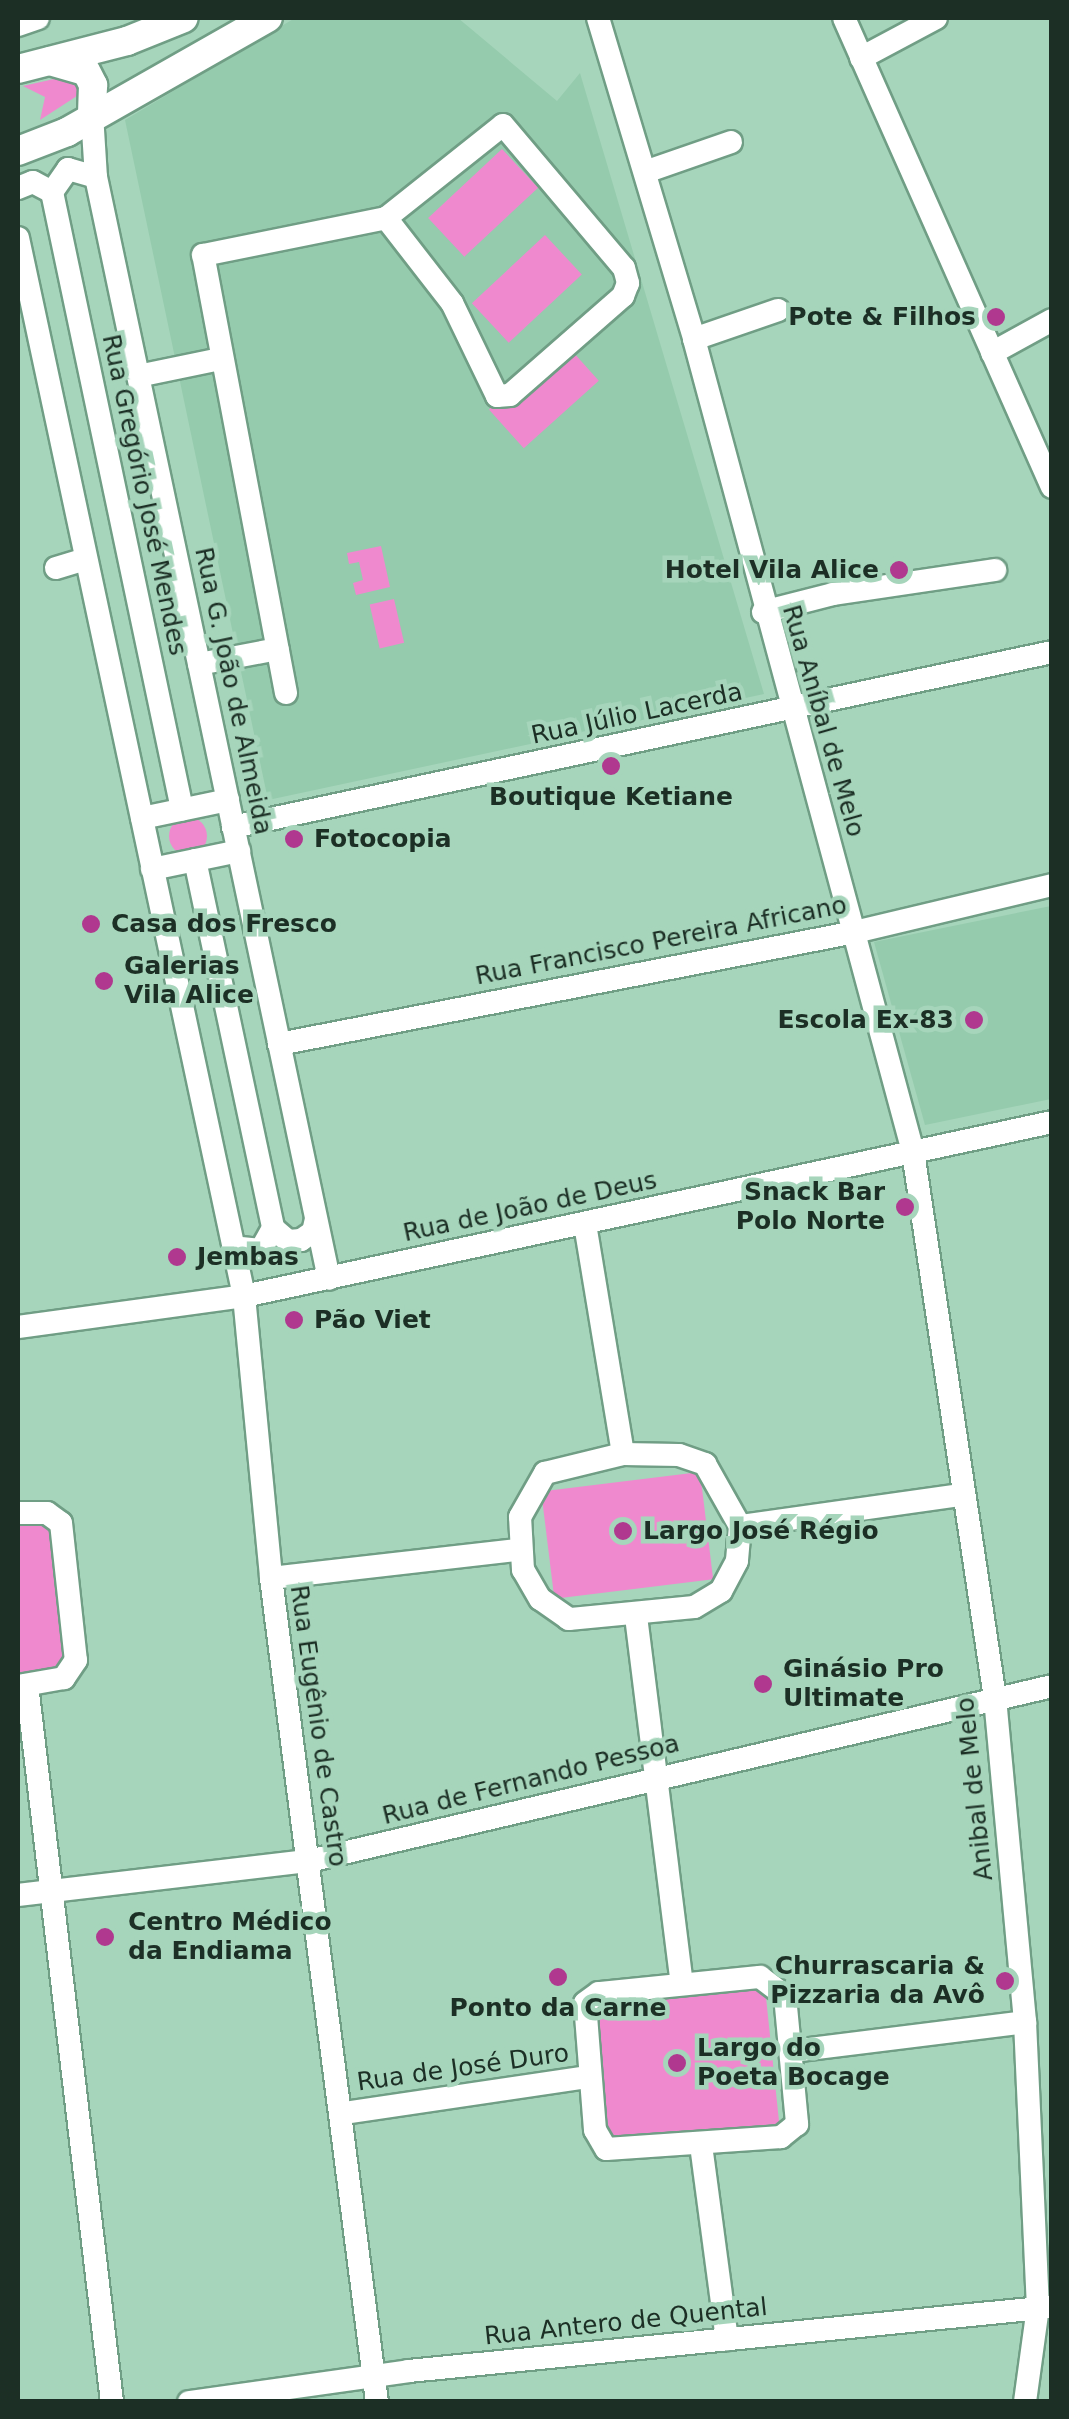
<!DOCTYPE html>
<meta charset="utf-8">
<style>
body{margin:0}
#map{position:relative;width:1069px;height:2419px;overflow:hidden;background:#a6d5bb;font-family:"DejaVu Sans",sans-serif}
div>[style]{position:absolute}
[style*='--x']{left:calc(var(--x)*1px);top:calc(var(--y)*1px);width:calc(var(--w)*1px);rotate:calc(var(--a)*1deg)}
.built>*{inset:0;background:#95cbad}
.green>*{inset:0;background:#ef89ce;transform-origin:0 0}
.round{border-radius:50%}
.roads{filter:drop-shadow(2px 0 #709e85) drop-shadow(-2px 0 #709e85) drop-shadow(0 2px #709e85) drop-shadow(0 -2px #709e85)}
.minor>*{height:22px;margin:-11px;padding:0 11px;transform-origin:11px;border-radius:11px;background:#fff}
.major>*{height:28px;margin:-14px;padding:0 14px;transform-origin:14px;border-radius:14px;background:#fff}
.dots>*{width:28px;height:28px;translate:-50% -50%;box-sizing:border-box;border:5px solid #a6d5bb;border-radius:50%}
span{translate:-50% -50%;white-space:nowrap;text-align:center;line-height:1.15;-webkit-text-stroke:9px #a6d5bb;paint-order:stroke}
.poi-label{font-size:25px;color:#1c2f25;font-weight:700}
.right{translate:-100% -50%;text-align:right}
.left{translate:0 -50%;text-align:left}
.street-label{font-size:25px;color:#1c2f25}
.frame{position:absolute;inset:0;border:20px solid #1c2f25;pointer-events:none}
</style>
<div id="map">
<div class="built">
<div style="clip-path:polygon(295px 18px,458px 18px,557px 101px,580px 73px,764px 694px,268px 800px,125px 120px)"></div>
<div style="clip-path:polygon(1051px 906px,1051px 1099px,925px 1125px,874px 942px)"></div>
</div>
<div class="green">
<div style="clip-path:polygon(63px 77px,74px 79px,80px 94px,40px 120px,45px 97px,23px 86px)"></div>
<div style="left:502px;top:149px;width:53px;height:101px;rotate:47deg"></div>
<div style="left:545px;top:235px;width:54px;height:100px;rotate:47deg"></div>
<div style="left:564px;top:342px;width:52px;height:101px;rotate:48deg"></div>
<div style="clip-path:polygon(381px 546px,390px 587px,356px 595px,353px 583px,363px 580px,359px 562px,349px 564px,347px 553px)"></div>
<div style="left:394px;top:599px;width:45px;height:25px;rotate:77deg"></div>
<div class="round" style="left:169px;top:817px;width:38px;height:38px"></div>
<div style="left:700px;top:1472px;width:108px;height:160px;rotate:83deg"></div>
<div style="clip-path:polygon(56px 1517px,70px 1670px,18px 1676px,18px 1521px)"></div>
<div style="left:765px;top:1988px;width:139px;height:171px;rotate:84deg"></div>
</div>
<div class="roads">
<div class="minor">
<div style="--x:598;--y:18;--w:335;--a:73.3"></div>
<div style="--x:694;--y:339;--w:842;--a:74.92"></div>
<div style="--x:913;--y:1152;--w:552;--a:81.46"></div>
<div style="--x:995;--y:1698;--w:325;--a:84.7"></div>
<div style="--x:1025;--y:2022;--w:285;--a:87.4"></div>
<div style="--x:1038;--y:2307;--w:96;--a:97.8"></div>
<div style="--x:844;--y:18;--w:513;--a:66.08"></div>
<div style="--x:18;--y:25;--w:21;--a:-19"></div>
<div style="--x:861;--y:58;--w:85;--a:-28.1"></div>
<div style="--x:92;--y:114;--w:63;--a:86.4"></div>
<div style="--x:96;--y:177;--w:1126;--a:78.06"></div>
<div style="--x:645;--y:172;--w:91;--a:-19.2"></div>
<div style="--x:18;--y:188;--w:16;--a:-22"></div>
<div style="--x:33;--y:182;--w:21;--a:28"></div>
<div style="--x:52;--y:192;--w:631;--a:78.1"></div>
<div style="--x:52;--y:192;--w:28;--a:-55"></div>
<div style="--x:68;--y:169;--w:29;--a:16"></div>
<div style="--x:18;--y:238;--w:1082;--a:77.94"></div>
<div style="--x:244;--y:1296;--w:283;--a:84.5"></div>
<div style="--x:271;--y:1578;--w:831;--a:82.67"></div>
<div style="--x:694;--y:339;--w:89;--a:-19"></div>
<div style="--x:992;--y:353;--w:68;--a:-28.8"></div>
<div style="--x:138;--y:376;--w:84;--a:-11.7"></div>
<div style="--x:56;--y:568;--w:31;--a:-17"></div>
<div style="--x:763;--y:612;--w:72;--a:-14.4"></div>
<div style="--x:833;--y:594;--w:164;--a:-8.4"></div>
<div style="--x:199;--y:664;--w:80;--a:-10.8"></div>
<div style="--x:286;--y:693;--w:446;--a:-100.7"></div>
<div style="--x:203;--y:255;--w:187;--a:-11.4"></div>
<div style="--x:386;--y:218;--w:149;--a:-38.5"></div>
<div style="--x:503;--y:125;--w:187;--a:49.8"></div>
<div style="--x:624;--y:268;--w:16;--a:75"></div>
<div style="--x:628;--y:283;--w:14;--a:111"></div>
<div style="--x:623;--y:296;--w:150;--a:138.8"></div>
<div style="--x:510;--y:395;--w:13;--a:176"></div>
<div style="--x:497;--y:396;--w:103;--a:-115.8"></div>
<div style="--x:452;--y:303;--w:108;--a:-127.8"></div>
<div style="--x:142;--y:818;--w:88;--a:-11.8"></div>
<div style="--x:233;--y:827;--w:837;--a:-12.06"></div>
<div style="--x:195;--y:860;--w:376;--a:78"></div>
<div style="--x:273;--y:1228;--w:25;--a:119"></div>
<div style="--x:261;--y:1250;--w:28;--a:-174"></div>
<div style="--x:152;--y:869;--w:89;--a:-11.7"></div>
<div style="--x:279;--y:1044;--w:587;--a:-11"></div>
<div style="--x:855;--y:932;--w:203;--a:-13.4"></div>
<div style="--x:585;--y:1224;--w:233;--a:80.6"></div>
<div style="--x:273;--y:1228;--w:20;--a:41"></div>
<div style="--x:288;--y:1241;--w:13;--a:-4"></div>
<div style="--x:301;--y:1240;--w:14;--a:-34"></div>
<div style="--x:313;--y:1232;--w:13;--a:-77"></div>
<div style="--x:18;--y:1327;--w:228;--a:-7.8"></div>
<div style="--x:244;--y:1296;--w:827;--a:-12.15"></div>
<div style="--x:623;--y:1454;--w:56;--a:1"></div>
<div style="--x:679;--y:1455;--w:28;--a:19"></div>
<div style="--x:705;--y:1464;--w:71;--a:60.6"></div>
<div style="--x:740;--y:1526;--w:35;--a:95"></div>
<div style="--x:737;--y:1561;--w:34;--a:118"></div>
<div style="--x:721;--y:1591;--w:31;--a:149"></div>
<div style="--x:694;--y:1607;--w:126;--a:174.5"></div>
<div style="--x:569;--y:1619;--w:35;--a:-145"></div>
<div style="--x:540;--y:1599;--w:34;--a:-120"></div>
<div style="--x:523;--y:1570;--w:53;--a:-93.2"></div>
<div style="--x:520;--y:1517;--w:51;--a:-60.4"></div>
<div style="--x:545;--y:1473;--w:80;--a:-13.7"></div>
<div style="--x:18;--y:1513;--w:29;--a:0"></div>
<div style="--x:47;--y:1513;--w:17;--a:36"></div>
<div style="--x:61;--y:1523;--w:138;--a:83.8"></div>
<div style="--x:76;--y:1660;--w:22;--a:124"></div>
<div style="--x:64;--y:1678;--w:47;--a:170.1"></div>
<div style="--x:740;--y:1526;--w:223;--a:-8"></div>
<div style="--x:271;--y:1578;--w:248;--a:-6.5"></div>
<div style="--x:636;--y:1616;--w:370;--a:82.9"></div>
<div style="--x:27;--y:1685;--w:722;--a:83.24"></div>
<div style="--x:18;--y:1895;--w:293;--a:-6.7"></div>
<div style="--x:309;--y:1861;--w:763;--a:-13.25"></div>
<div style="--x:760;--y:1977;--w:31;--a:37"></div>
<div style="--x:785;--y:1996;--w:129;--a:84.6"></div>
<div style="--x:797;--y:2124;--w:21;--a:141"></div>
<div style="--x:781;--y:2137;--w:175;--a:176.1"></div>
<div style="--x:606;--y:2149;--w:22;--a:-120"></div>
<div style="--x:595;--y:2130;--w:127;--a:-94.5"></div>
<div style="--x:585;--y:2003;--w:17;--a:-36"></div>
<div style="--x:599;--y:1993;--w:162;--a:-5.7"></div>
<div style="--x:793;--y:2051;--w:234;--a:-7.1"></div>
<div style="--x:344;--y:2113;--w:248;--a:-8.4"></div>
<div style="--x:701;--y:2145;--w:196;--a:82.4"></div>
<div style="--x:189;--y:2402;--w:222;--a:-8"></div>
<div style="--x:409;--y:2371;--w:644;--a:-5.7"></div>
</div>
<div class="major">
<div style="--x:50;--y:61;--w:37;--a:16"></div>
<div style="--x:86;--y:71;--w:16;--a:63"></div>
<div style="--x:93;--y:85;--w:29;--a:92"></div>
<div style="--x:18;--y:69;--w:113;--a:-14.4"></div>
<div style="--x:127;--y:41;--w:61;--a:-22"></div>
<div style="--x:18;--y:151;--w:53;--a:-21.2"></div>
<div style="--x:67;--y:132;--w:231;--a:-29.6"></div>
</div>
</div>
<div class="dots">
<div style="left:996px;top:317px;background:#b0388f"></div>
<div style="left:899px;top:570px;background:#b0388f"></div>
<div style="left:611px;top:766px;background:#b0388f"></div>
<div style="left:294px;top:839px;background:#b0388f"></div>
<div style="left:91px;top:924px;background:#b0388f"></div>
<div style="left:104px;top:981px;background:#b0388f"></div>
<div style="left:974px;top:1020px;background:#b0388f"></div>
<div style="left:905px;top:1207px;background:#b0388f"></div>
<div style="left:177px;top:1257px;background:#b0388f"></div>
<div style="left:294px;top:1320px;background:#b0388f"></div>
<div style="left:623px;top:1531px;background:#b0388f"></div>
<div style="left:763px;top:1684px;background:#b0388f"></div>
<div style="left:105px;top:1937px;background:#b0388f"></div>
<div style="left:558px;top:1977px;background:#b0388f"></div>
<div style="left:1005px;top:1981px;background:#b0388f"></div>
<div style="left:677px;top:2063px;background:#b0388f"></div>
</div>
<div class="poi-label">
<span class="right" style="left:976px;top:317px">Pote &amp; Filhos</span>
<span class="right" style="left:879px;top:570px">Hotel Vila Alice</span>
<span style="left:611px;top:797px">Boutique Ketiane</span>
<span class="left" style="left:314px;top:839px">Fotocopia</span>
<span class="left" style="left:111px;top:924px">Casa dos Fresco</span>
<span class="left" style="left:124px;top:981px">Galerias<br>Vila Alice</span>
<span class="right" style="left:954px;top:1020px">Escola Ex-83</span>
<span class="right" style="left:885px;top:1207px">Snack Bar<br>Polo Norte</span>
<span class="left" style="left:197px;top:1257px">Jembas</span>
<span class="left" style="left:314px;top:1320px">Pão Viet</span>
<span class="left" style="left:643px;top:1531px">Largo José Régio</span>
<span class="left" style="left:783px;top:1684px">Ginásio Pro<br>Ultimate</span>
<span class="left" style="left:128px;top:1937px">Centro Médico<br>da Endiama</span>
<span class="right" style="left:985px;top:1981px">Churrascaria &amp;<br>Pizzaria da Avô</span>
<span style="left:558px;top:2008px">Ponto da Carne</span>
<span class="left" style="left:697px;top:2063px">Largo do<br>Poeta Bocage</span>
</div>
<div class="street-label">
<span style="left:144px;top:495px;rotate:78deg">Rua Gregório José Mendes</span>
<span style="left:233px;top:691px;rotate:78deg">Rua G. João de Almeida</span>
<span style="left:637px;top:714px;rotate:-12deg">Rua Júlio Lacerda</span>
<span style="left:823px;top:721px;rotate:74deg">Rua Aníbal de Melo</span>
<span style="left:661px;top:941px;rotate:-11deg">Rua Francisco Pereira Africano</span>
<span style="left:530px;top:1207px;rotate:-12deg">Rua de João de Deus</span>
<span style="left:318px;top:1726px;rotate:82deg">Rua Eugênio de Castro</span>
<span style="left:531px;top:1780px;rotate:-14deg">Rua de Fernando Pessoa</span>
<span style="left:975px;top:1789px;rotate:-96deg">Anibal de Melo</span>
<span style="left:463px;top:2068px;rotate:-8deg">Rua de José Duro</span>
<span style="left:626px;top:2322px;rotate:-6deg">Rua Antero de Quental</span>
</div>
<div class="frame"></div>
</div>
